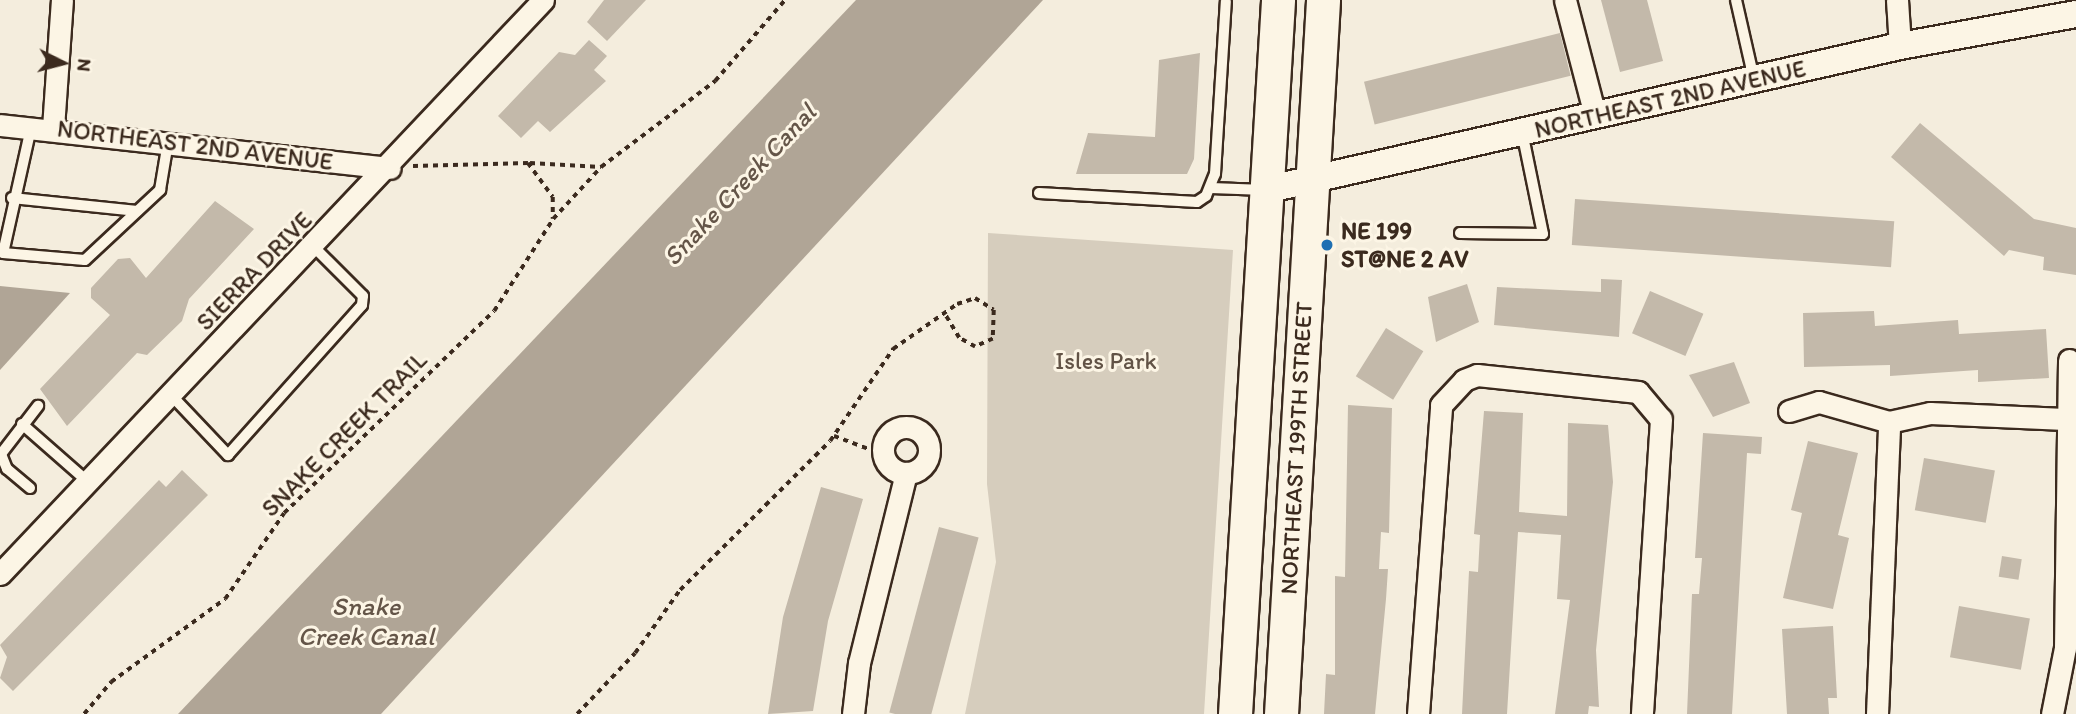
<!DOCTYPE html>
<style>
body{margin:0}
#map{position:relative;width:2076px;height:714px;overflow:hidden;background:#f4eddd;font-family:Itim,sans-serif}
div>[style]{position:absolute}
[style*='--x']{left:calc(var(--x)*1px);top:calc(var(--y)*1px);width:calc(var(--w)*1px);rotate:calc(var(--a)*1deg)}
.green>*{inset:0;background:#d6cdbd}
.water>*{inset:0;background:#b0a596}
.building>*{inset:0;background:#c3b9aa;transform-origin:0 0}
.path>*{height:3.5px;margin-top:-1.75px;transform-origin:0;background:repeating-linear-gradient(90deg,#3b2a1e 0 5px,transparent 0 10px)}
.roads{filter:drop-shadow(2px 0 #3b2a1e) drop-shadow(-2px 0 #3b2a1e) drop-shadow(0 2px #3b2a1e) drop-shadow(0 -2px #3b2a1e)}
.service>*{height:10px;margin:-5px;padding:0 5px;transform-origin:5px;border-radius:5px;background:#fcf5e5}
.minor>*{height:21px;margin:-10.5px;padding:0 10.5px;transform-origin:10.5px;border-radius:10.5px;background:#fcf5e5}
.minor>.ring{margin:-10.5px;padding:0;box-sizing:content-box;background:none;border:21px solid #fcf5e5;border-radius:50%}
.tertiary>*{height:26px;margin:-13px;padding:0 13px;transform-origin:13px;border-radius:13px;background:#fcf5e5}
.primary>*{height:33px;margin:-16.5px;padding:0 16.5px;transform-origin:16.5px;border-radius:16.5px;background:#fcf5e5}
.dots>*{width:19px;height:19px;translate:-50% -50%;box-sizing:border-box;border:4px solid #fcf5e5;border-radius:50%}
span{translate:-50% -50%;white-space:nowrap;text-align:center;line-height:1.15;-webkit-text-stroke:6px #fcf5e5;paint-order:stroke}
.street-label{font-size:24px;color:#3b2a1e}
.poi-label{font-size:24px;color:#3b2a1e;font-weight:700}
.left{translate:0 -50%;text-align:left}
.park-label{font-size:24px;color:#625346}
.water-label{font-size:26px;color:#645548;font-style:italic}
.north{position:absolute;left:28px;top:28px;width:70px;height:70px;-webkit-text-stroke:5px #fcf5e5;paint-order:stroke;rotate:96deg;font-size:19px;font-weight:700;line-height:28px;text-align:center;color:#3b2a1e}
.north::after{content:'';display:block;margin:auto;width:24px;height:32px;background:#3b2a1e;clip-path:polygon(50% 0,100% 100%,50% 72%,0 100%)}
</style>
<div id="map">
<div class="green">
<div style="clip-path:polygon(988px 233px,1233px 250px,1204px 714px,965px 714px,996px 562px,987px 484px)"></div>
</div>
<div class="water">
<div style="clip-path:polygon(856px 0,1043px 0,381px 714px,178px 714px)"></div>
<div style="clip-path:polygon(0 286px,70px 293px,0 370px)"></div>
</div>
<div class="building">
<div style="clip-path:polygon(604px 0,646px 0,607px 41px,587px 22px)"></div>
<div style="clip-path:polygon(1601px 0,1647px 0,1663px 61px,1620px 72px)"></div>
<div style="left:1560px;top:33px;width:44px;height:202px;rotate:76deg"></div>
<div style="clip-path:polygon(589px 40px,607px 56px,594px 70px,606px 81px,550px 132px,538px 121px,521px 138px,498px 116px,559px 52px,575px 55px)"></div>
<div style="clip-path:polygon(1200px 53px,1194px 159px,1187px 174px,1076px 174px,1088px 133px,1155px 137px,1159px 60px)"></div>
<div style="clip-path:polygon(1920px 123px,2034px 219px,2076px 228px,2076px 275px,2043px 270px,2044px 257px,2009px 250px,2004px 256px,1891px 157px)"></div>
<div style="left:1575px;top:199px;width:320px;height:46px;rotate:4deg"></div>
<div style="clip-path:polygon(215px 201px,254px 229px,189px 299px,182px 321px,147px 355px,137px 353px,67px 426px,40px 389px,110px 315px,91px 298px,91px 288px,118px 259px,130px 258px,146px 278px)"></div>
<div style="clip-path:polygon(1601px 279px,1622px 280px,1619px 337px,1494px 325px,1497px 287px,1601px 292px)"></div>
<div style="clip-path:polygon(1467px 284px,1479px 322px,1436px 342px,1428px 297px)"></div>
<div style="left:1650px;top:291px;width:58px;height:46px;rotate:23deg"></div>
<div style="clip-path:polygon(1874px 311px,1875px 326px,1958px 320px,1959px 334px,2046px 329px,2049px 378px,1978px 382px,1978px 370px,1890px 376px,1890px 365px,1804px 367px,1803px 313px)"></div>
<div style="left:1386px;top:328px;width:44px;height:57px;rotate:32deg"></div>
<div style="clip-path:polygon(1734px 362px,1750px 403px,1713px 417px,1689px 375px)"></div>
<div style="clip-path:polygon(1348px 405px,1392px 408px,1389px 533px,1381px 532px,1379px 569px,1388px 569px,1386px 599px,1375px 714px,1324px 714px,1326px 674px,1335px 675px,1335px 576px,1345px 577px)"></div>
<div style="clip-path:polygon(1484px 411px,1523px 413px,1519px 512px,1567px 516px,1568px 423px,1608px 425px,1613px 482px,1596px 650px,1599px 707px,1589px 706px,1588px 714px,1555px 714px,1570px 600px,1557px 599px,1561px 535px,1518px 532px,1507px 714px,1462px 714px,1469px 571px,1478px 572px,1480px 535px,1474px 534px)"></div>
<div style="clip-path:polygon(1703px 433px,1762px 437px,1761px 454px,1747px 453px,1732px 714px,1687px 714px,1692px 594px,1699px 594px,1702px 558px,1695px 558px)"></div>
<div style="clip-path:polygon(1808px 441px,1858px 453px,1838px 535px,1849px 538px,1833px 609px,1783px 598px,1802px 513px,1791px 510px)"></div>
<div style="left:1924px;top:458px;width:72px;height:53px;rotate:10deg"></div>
<div style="clip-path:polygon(182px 470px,208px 495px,13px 691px,0 678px,7px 657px,0 645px,159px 480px,166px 487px)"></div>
<div style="clip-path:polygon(821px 487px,863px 499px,828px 621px,813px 711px,768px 714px,783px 617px)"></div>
<div style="left:939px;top:527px;width:41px;height:192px;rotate:15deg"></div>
<div style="left:2002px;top:556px;width:20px;height:21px;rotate:9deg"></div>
<div style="left:1959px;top:606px;width:72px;height:52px;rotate:10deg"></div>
<div style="clip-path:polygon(1833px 626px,1837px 698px,1828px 698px,1829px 714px,1787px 714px,1782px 629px)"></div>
</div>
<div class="path">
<div style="--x:530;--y:163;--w:71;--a:3.2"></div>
<div style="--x:413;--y:166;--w:115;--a:-1.5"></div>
<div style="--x:528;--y:163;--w:42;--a:53.7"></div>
<div style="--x:553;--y:197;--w:22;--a:90"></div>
<div style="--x:834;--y:436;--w:43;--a:20.6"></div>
<div style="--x:84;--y:714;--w:42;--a:-49.8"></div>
<div style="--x:111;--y:682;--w:141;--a:-36.1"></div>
<div style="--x:225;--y:599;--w:104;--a:-55.5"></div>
<div style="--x:284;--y:513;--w:291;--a:-43.9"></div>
<div style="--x:494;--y:311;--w:109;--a:-57.3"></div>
<div style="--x:553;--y:219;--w:71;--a:-47.3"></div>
<div style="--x:601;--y:167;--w:143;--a:-37"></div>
<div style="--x:715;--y:81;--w:107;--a:-49.2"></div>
<div style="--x:577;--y:714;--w:84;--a:-46.4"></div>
<div style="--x:635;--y:653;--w:77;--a:-54.5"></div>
<div style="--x:680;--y:590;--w:211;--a:-44.8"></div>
<div style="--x:830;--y:441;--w:112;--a:-55.6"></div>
<div style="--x:893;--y:349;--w:78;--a:-35.1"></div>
<div style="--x:957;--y:304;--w:19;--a:-18"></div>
<div style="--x:975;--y:298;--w:22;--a:32"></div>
<div style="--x:994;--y:310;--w:29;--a:92"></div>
<div style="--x:993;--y:339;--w:20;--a:156"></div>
<div style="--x:975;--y:347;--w:18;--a:-151"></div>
<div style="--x:959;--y:338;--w:27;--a:-121"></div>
</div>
<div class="roads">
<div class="service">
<div style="--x:1736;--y:0;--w:81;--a:77.2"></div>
<div style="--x:31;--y:128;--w:128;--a:102.6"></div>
<div style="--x:3;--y:253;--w:82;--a:4.9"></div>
<div style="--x:85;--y:260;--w:103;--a:-43"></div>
<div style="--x:160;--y:190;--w:49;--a:-80.5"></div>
<div style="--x:1211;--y:188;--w:54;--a:2.1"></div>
<div style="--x:1039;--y:193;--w:158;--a:3.3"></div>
<div style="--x:1197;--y:202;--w:11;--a:-34"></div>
<div style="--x:1206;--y:196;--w:24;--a:-68"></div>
<div style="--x:1215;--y:174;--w:173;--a:-86.4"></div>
<div style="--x:12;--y:198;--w:126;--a:5.9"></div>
<div style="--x:1460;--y:233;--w:83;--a:0.7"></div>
<div style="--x:1543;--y:234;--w:104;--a:-101.6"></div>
<div style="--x:171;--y:395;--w:83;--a:46.5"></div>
<div style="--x:228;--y:455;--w:201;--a:-48.2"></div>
<div style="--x:362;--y:305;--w:9;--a:-84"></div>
<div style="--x:363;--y:296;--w:69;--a:-135"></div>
<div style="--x:22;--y:424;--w:88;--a:41.3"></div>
<div style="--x:30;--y:488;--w:30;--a:-140"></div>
<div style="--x:7;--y:469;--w:16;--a:-112"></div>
<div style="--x:1;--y:454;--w:61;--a:-52.4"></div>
</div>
<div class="minor">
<div style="--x:1565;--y:0;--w:119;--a:75.4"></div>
<div style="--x:1897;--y:0;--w:46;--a:86.3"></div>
<div style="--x:0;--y:125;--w:392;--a:6.3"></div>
<div style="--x:53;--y:128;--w:128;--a:-86"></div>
<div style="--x:1789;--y:411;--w:31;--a:-17"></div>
<div style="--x:1819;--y:402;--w:73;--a:15.9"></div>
<div style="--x:1889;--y:422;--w:42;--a:-12.4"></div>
<div style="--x:1930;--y:413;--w:135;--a:2.5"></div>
<div class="ring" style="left:883px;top:427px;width:25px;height:25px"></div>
<div style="--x:0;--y:574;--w:790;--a:-46.59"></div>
<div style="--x:853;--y:714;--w:51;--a:-83.3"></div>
<div style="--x:859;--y:663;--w:196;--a:-76.1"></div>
<div style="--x:1418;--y:714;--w:310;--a:-85.7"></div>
<div style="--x:1441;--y:405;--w:34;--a:-47"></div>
<div style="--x:1464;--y:380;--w:14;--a:-21"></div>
<div style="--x:1477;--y:375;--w:162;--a:6"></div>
<div style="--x:1638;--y:392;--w:35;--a:50"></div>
<div style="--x:1661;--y:419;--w:296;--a:93.7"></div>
<div style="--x:1877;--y:714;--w:292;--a:-87.6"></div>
<div style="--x:2052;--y:714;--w:67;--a:-78.9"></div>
<div style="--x:2065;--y:648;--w:288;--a:-89.2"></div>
</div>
<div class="tertiary">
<div style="--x:1265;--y:190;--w:651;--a:-12.78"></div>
<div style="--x:1900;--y:46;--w:179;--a:-10.3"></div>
</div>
<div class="primary">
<div style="--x:1235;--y:714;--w:715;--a:-86.55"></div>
<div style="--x:1281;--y:714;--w:715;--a:-86.63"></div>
</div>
</div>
<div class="dots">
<div style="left:1327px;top:245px;background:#1f6fb2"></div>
</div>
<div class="street-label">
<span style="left:1670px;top:99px;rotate:-13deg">NORTHEAST 2ND AVENUE</span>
<span style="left:195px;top:145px;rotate:7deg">NORTHEAST 2ND AVENUE</span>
<span style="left:254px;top:271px;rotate:-46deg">SIERRA DRIVE</span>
<span style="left:344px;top:434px;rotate:-45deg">SNAKE CREEK TRAIL</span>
<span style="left:1296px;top:448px;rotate:-87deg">NORTHEAST 199TH STREET</span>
</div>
<div class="poi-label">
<span class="left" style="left:1341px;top:245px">NE 199<br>ST@NE 2 AV</span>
</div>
<div class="park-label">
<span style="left:1106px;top:361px">Isles Park</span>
</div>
<div class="water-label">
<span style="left:740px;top:185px;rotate:-47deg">Snake Creek Canal</span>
<span style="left:366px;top:622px">Snake<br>Creek Canal</span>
</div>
<div class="north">N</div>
</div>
